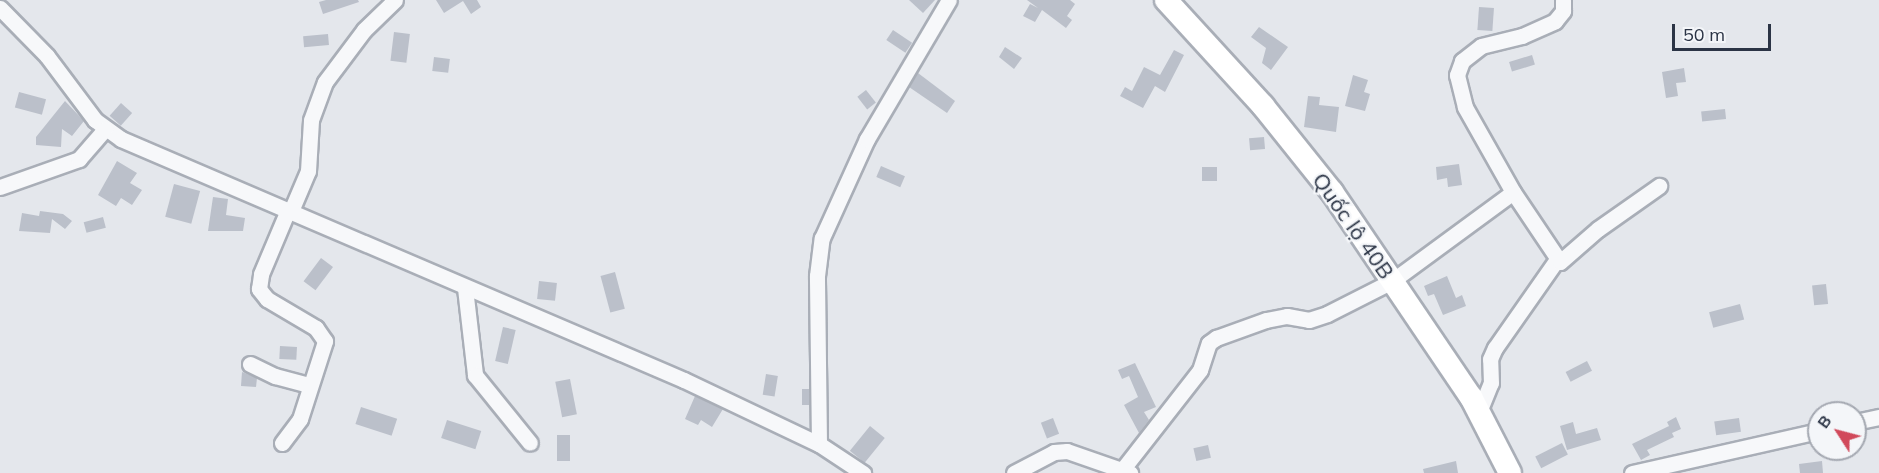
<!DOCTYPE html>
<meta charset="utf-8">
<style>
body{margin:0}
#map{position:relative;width:1879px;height:473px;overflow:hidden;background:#e4e7ec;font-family:Mulish,sans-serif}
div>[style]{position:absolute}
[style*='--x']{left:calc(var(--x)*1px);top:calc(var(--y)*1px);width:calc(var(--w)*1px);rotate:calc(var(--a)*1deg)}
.building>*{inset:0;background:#bbc0ca;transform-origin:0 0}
.roads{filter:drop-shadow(2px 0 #a9aeb7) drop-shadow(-2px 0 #a9aeb7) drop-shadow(0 2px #a9aeb7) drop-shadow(0 -2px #a9aeb7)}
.minor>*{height:15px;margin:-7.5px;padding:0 7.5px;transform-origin:7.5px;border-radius:7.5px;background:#f7f8fa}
.highway>*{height:22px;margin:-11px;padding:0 11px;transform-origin:11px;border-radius:11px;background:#fff}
span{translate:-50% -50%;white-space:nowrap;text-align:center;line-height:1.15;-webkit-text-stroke:4.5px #f4f6f9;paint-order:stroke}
.street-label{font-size:22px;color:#2b3445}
.north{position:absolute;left:1807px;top:401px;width:60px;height:60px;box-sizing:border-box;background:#f4f6f9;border:2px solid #a4a8b1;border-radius:50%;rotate:306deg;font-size:16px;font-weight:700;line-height:24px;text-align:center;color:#2b3445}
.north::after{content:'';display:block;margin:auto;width:21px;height:27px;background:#d1495b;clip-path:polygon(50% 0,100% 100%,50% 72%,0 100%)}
.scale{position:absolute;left:1672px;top:24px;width:99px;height:27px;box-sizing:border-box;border:3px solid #2b3445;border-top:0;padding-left:8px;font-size:18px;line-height:21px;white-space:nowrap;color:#2b3445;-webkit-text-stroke:4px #f4f6f9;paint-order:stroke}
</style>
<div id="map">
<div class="building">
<div style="clip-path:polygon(326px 0,358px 0,359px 2px,323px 14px,319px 2px)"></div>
<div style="clip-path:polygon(436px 0,477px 0,481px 7px,471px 14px,463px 1px,444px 13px)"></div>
<div style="clip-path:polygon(909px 0,935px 0,923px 13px)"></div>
<div style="clip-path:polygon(1027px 0,1070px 0,1075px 4px,1067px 16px,1072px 20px,1066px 28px,1042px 10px,1035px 22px,1023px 16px,1030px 4px,1038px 8px)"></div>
<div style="left:1479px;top:7px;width:15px;height:23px;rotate:4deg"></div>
<div style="clip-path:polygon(1259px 27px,1288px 47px,1271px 70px,1262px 63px,1266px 48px,1251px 37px)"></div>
<div style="left:893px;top:30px;width:23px;height:12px;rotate:34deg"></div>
<div style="left:394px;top:32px;width:16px;height:29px;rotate:7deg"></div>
<div style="left:328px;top:34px;width:11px;height:25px;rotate:85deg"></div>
<div style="clip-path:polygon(1005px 47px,1022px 58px,1014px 69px,999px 57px)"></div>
<div style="clip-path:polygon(1174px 50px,1184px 55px,1165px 92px,1155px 86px,1143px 108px,1120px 96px,1125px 87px,1132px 91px,1144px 67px,1160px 75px)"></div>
<div style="left:1532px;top:55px;width:10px;height:24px;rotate:73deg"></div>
<div style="left:434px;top:57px;width:16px;height:14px;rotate:7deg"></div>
<div style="clip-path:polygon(1684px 68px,1686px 82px,1676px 83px,1678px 96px,1666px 98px,1662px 72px)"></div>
<div style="clip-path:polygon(918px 73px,955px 101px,947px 113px,909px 87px)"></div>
<div style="clip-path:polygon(1353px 75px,1368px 80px,1364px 92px,1370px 94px,1365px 111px,1345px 106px)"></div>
<div style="left:866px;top:90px;width:16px;height:11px;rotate:52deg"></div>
<div style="left:19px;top:92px;width:28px;height:16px;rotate:15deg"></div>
<div style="clip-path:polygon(1308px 96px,1320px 97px,1319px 105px,1339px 107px,1336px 132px,1304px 127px)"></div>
<div style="clip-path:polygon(65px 101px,84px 121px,72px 136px,62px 129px,61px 147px,36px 145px,36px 137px)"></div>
<div style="left:121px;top:103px;width:15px;height:17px;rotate:42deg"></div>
<div style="left:1725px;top:109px;width:10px;height:24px;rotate:84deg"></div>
<div style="left:1264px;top:137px;width:12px;height:15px;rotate:85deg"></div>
<div style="clip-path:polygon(117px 161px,137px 173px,130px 183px,142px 190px,132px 205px,121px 198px,116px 206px,98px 195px)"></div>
<div style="clip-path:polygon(1459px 164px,1462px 185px,1448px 187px,1447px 178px,1437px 180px,1436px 167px)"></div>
<div style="left:881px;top:166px;width:26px;height:12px;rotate:23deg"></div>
<div style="left:1202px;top:167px;width:15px;height:14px"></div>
<div style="left:174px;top:184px;width:27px;height:34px;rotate:15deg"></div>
<div style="clip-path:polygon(213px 197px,228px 199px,226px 215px,245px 218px,243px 231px,208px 231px)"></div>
<div style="clip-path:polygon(40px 211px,63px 214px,72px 221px,65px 229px,52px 219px,50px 233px,19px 231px,22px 213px,39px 216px)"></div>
<div style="left:103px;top:217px;width:11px;height:20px;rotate:75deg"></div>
<div style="left:321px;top:258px;width:15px;height:29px;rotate:37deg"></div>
<div style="left:615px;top:272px;width:38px;height:15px;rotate:75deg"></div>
<div style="clip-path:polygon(1447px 276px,1456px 298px,1462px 295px,1466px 306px,1443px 315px,1434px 294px,1428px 296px,1424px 286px)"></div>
<div style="left:539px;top:281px;width:18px;height:18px;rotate:6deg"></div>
<div style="left:1826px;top:284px;width:20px;height:14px;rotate:84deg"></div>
<div style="left:1740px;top:304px;width:16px;height:32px;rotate:75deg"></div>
<div style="left:503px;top:327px;width:13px;height:35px;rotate:13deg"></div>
<div style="left:280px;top:346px;width:17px;height:13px;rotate:3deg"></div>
<div style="left:1587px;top:361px;width:11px;height:24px;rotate:63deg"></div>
<div style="clip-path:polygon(1135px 363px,1156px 407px,1144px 412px,1149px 420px,1139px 433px,1124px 405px,1138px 397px,1129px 376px,1122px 379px,1118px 370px)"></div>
<div style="clip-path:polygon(242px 372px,257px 378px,256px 387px,241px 386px)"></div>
<div style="left:766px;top:374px;width:12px;height:21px;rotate:9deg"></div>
<div style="left:570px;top:379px;width:36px;height:15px;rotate:79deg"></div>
<div style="left:802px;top:389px;width:7px;height:16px"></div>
<div style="clip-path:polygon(695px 396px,723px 409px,712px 427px,701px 420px,698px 425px,685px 419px)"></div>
<div style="left:361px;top:407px;width:38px;height:18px;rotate:18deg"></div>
<div style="clip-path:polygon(1676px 417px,1681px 429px,1672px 433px,1674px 437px,1647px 450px,1650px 455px,1641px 460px,1632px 444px,1669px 426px,1671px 430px,1667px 422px)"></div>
<div style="left:1053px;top:418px;width:17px;height:13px;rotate:69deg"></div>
<div style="left:1739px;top:418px;width:14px;height:25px;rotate:82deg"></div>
<div style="left:447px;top:420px;width:36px;height:19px;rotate:18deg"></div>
<div style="clip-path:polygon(1573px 422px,1576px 434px,1597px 428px,1601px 440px,1567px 450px,1560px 426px)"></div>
<div style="left:870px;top:426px;width:19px;height:32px;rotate:39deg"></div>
<div style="left:570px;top:435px;width:26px;height:13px;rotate:90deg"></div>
<div style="left:1562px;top:443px;width:13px;height:30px;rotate:63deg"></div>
<div style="left:1208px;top:445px;width:13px;height:15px;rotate:77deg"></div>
<div style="clip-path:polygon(1456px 461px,1458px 473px,1424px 473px,1423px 469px)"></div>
<div style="clip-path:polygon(1822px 461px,1823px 473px,1800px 473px,1799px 464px)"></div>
</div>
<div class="roads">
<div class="minor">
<div style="--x:0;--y:8;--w:67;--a:45.6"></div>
<div style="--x:47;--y:56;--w:80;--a:53.1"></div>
<div style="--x:95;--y:120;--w:32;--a:36"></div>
<div style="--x:121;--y:139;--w:612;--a:23.17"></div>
<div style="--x:684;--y:380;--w:149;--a:25.4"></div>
<div style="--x:819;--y:444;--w:53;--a:33.4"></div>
<div style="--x:0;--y:187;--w:84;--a:-19.5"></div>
<div style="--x:79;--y:159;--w:40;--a:-49"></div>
<div style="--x:1513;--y:192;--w:98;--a:-119.5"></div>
<div style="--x:1465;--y:107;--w:33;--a:-104"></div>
<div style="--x:1457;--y:75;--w:15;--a:-70"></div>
<div style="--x:1462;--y:61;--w:24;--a:-38"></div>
<div style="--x:1481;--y:46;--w:42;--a:-13.7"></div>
<div style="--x:1522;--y:36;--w:36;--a:-24"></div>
<div style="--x:1555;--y:21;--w:13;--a:-51"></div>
<div style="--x:1563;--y:11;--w:11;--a:-90"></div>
<div style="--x:291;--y:211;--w:43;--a:-67"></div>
<div style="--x:308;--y:171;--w:51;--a:-86.6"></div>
<div style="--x:311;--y:120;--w:40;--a:-69.8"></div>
<div style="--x:325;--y:82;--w:65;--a:-53.1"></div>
<div style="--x:364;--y:30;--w:43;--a:-44.1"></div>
<div style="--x:465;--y:288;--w:88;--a:83.4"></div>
<div style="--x:475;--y:375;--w:87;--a:51"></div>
<div style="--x:250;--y:364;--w:28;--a:26"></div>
<div style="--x:275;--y:376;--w:34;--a:15"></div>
<div style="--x:1479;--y:412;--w:31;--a:-68"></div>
<div style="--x:1491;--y:383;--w:24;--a:-92"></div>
<div style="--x:1490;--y:359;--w:12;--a:-66"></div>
<div style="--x:1495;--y:348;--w:106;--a:-55"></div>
<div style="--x:1855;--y:422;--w:25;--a:-12"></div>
<div style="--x:282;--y:443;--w:30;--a:-53"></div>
<div style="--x:300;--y:419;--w:82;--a:-72.2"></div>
<div style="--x:325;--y:341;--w:16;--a:-125"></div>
<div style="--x:316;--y:328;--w:57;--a:-149.4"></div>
<div style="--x:267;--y:299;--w:13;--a:-129"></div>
<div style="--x:259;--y:289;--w:15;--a:-82"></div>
<div style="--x:261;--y:274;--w:69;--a:-67.1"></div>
<div style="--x:819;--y:444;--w:168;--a:-90.7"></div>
<div style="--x:817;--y:276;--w:38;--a:-83"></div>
<div style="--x:822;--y:238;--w:109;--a:-65.6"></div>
<div style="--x:867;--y:139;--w:161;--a:-59.5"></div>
<div style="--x:1122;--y:470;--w:127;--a:-52"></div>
<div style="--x:1200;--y:370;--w:28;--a:-72"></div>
<div style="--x:1209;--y:343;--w:9;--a:-36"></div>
<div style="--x:1216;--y:338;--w:53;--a:-19.8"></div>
<div style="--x:1266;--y:320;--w:21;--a:-11"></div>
<div style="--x:1287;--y:316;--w:22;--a:10"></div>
<div style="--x:1309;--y:320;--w:19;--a:-18"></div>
<div style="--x:1327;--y:314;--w:73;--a:-26.9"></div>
<div style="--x:1392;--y:281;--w:150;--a:-36.3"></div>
<div style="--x:1513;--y:192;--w:84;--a:56.1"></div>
<div style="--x:1560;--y:262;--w:50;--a:-41"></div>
<div style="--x:1598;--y:229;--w:75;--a:-35.2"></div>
<div style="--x:1014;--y:473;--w:45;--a:-27.7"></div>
<div style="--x:1054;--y:452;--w:13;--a:-4"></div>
<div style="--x:1067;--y:451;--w:67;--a:19.2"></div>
<div style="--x:1632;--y:473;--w:192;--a:-12.7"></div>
</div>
<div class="highway">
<div style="--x:1166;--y:0;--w:144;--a:47.5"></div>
<div style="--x:1263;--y:106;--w:110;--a:51.3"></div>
<div style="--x:1332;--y:192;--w:248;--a:55.9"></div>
<div style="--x:1471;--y:397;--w:85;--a:62.8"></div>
</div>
</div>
<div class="street-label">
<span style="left:1353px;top:226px;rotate:55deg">Quốc lộ 40B</span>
</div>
<div class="north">B</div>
<div class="scale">50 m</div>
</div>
